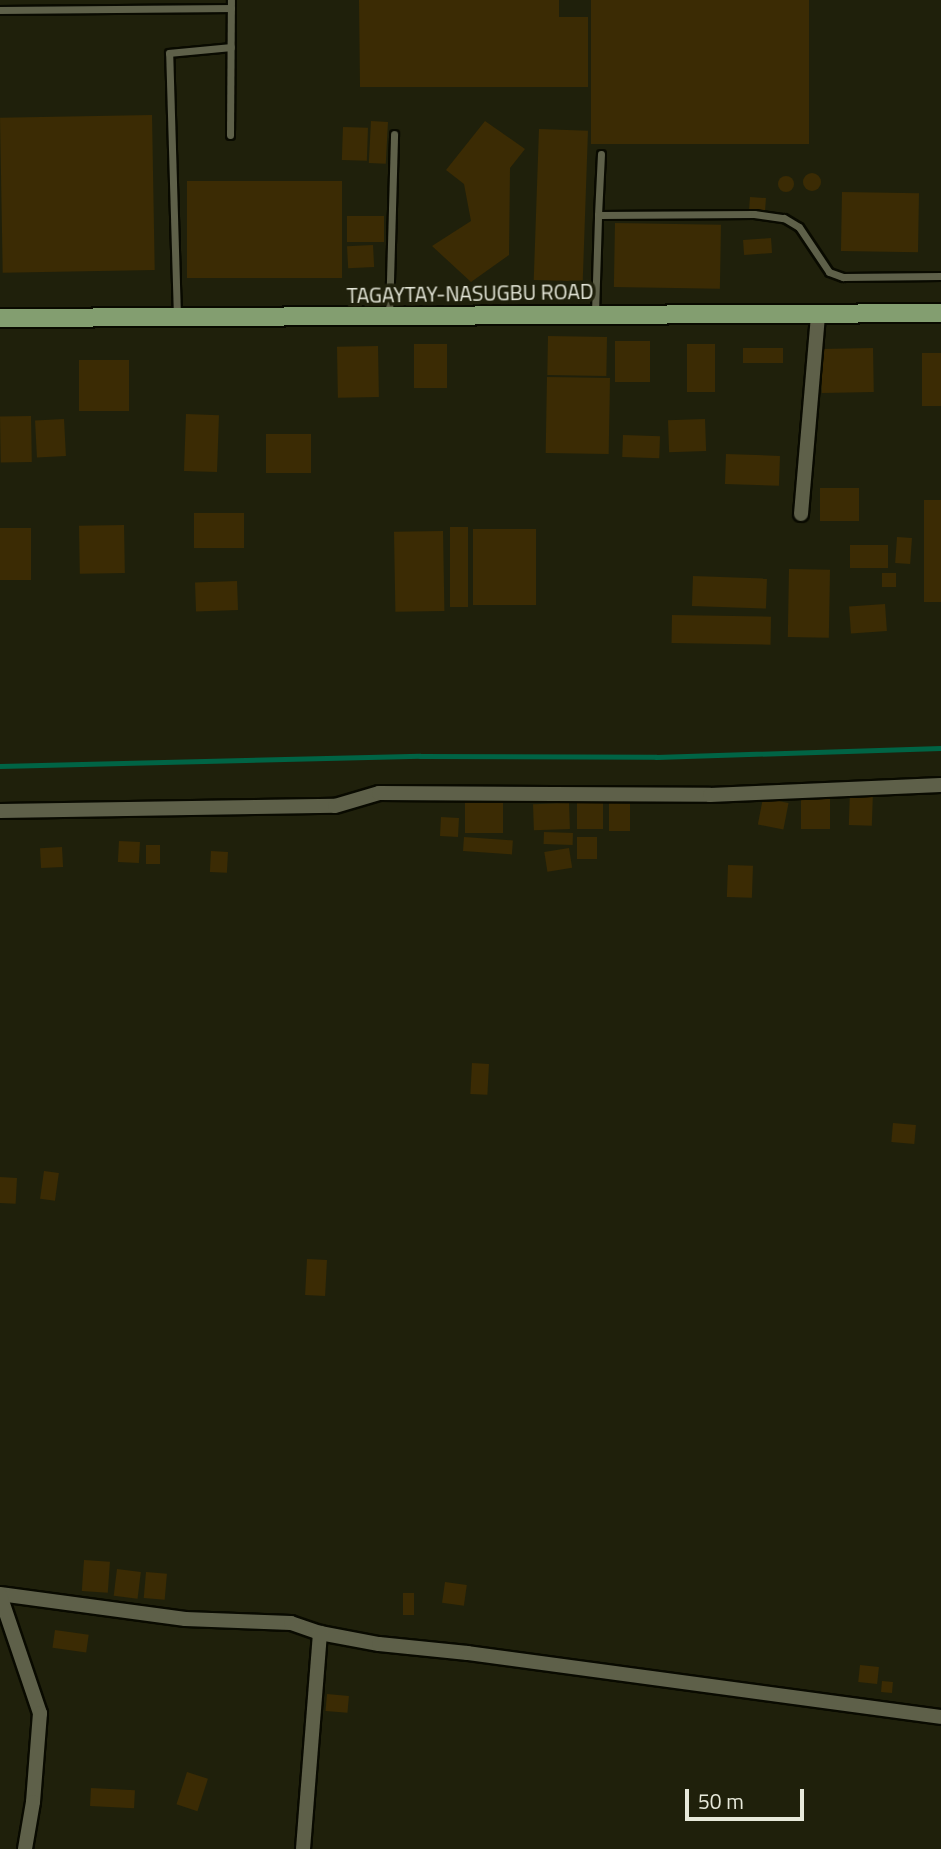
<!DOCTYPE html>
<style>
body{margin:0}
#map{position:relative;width:941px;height:1849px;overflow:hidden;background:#1f200b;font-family:"Titillium Web",sans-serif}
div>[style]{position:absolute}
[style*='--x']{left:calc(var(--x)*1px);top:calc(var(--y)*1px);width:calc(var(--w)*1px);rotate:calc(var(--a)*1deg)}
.stream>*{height:4.5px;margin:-2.25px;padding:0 2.25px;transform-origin:2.25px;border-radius:2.25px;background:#006445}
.building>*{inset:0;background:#3b2b04;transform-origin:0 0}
.round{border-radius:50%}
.roads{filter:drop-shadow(2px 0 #090a00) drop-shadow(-2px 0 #090a00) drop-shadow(0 2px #090a00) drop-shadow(0 -2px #090a00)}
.lane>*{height:7px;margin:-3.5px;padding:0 3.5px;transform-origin:3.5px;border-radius:3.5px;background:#5e6049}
.street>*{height:14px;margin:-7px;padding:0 7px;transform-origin:7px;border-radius:7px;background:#5e6049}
.primary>*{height:18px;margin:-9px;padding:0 9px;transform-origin:9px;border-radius:9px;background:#839e70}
span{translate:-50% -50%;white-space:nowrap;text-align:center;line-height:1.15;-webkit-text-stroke:7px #1f200b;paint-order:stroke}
.street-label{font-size:21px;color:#e7e9db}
.scale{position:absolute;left:685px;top:1789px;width:119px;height:32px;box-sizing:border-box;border:4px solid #e7e9db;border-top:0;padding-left:9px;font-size:21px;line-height:24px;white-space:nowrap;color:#e7e9db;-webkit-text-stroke:5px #1f200b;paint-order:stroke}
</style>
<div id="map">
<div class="stream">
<div style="--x:0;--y:766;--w:420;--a:-1.4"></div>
<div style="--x:420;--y:756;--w:236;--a:0.2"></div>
<div style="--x:656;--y:757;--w:285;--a:-1.8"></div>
</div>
<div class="building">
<div style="clip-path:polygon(359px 0,559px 0,559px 17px,588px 17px,588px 87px,360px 87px)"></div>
<div style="left:591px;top:0;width:218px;height:144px"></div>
<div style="left:152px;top:115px;width:155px;height:152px;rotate:89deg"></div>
<div style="left:371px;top:121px;width:17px;height:42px;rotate:3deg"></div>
<div style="clip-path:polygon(485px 121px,525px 149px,510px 168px,509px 255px,471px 282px,432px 246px,471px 221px,464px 184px,446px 170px)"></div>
<div style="left:343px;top:127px;width:25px;height:33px;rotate:2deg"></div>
<div style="left:539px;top:129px;width:49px;height:151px;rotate:2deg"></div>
<div class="round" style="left:803px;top:173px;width:18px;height:18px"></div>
<div class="round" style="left:778px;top:176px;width:16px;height:16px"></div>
<div style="left:342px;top:181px;width:97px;height:155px;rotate:90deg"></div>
<div style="left:842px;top:192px;width:77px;height:59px;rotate:1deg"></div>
<div style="left:750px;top:197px;width:16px;height:13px;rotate:4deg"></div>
<div style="left:384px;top:216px;width:26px;height:37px;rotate:90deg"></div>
<div style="left:615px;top:223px;width:106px;height:64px;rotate:1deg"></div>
<div style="left:771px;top:238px;width:15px;height:28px;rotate:86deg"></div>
<div style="left:373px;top:245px;width:22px;height:26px;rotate:87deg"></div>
<div style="left:548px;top:336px;width:59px;height:39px;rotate:1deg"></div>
<div style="left:615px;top:341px;width:35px;height:41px"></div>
<div style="left:414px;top:344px;width:33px;height:44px"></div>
<div style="left:687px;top:344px;width:28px;height:48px"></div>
<div style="left:378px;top:346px;width:51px;height:41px;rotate:89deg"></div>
<div style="left:743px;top:348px;width:40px;height:15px"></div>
<div style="left:873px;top:348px;width:44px;height:52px;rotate:89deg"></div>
<div style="left:922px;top:353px;width:19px;height:53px"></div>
<div style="left:79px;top:360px;width:50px;height:51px"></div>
<div style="left:547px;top:377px;width:63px;height:76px;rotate:1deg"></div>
<div style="left:186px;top:414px;width:33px;height:57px;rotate:2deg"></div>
<div style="left:31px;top:416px;width:46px;height:31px;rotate:89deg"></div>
<div style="left:64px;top:419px;width:37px;height:29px;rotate:87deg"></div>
<div style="left:705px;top:419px;width:32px;height:37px;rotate:88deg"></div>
<div style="left:266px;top:434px;width:45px;height:39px"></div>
<div style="left:623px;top:435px;width:37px;height:22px;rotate:2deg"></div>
<div style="left:726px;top:454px;width:54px;height:30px;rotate:2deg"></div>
<div style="left:820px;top:488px;width:39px;height:33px"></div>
<div style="left:924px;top:500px;width:17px;height:102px"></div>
<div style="left:194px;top:513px;width:50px;height:35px"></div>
<div style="left:124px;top:525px;width:48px;height:45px;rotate:89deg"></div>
<div style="left:450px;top:527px;width:18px;height:80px"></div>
<div style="left:0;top:528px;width:31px;height:52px"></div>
<div style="left:473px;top:529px;width:63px;height:76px"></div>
<div style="left:443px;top:531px;width:80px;height:49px;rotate:89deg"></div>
<div style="left:897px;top:537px;width:15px;height:26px;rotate:4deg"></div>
<div style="left:850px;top:545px;width:38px;height:23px"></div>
<div style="left:789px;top:569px;width:41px;height:68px;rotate:1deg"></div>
<div style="left:882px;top:573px;width:14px;height:14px"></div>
<div style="left:693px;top:576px;width:74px;height:30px;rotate:2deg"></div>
<div style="left:237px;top:581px;width:29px;height:42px;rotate:88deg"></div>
<div style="left:885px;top:604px;width:27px;height:36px;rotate:86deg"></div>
<div style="left:672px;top:615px;width:99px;height:28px;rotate:1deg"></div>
<div style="left:850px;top:791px;width:23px;height:34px;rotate:2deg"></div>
<div style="left:801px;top:793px;width:29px;height:36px"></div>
<div style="left:465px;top:797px;width:38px;height:36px"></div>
<div style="left:609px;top:797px;width:21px;height:34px"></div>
<div style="left:763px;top:798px;width:26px;height:27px;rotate:11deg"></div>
<div style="left:577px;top:800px;width:26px;height:29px"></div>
<div style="left:569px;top:803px;width:26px;height:36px;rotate:88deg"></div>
<div style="left:441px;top:817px;width:18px;height:19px;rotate:3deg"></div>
<div style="left:544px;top:832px;width:29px;height:12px;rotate:2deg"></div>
<div style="left:464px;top:837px;width:49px;height:14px;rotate:4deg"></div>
<div style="left:577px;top:837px;width:20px;height:22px"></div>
<div style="left:119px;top:841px;width:21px;height:21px;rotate:3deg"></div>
<div style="left:146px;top:845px;width:14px;height:19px"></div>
<div style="left:62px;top:847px;width:20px;height:22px;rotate:87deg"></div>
<div style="left:569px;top:848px;width:20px;height:25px;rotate:81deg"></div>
<div style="left:211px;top:851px;width:17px;height:21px;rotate:3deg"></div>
<div style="left:728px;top:865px;width:25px;height:32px;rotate:2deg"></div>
<div style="left:472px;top:1063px;width:17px;height:31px;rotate:3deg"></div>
<div style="left:893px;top:1123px;width:23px;height:19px;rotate:5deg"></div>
<div style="left:44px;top:1171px;width:15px;height:28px;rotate:8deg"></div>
<div style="left:0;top:1177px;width:17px;height:26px;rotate:3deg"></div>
<div style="left:307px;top:1259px;width:20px;height:36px;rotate:3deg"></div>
<div style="left:84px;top:1560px;width:26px;height:31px;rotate:4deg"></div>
<div style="left:117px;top:1569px;width:24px;height:27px;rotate:7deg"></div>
<div style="left:146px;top:1572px;width:21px;height:26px;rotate:5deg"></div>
<div style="left:445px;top:1582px;width:22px;height:21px;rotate:8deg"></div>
<div style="left:403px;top:1593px;width:11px;height:22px"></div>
<div style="left:55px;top:1630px;width:34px;height:18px;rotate:8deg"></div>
<div style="left:860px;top:1665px;width:19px;height:17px;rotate:6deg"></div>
<div style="left:882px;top:1681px;width:11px;height:11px;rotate:5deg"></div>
<div style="left:327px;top:1694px;width:22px;height:17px;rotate:5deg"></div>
<div style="left:187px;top:1772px;width:22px;height:34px;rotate:18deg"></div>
<div style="left:91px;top:1788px;width:44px;height:18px;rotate:3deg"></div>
</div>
<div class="roads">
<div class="lane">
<div style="--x:0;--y:10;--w:231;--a:-0.5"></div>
<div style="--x:230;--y:135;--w:135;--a:-89.6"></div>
<div style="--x:598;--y:215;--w:61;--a:-87.2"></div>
<div style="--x:595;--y:313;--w:98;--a:-88.2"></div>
<div style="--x:598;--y:215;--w:156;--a:-0.4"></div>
<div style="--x:754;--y:214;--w:30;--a:8"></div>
<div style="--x:784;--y:218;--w:17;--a:31"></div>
<div style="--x:799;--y:227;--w:54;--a:56.3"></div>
<div style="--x:829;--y:272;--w:15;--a:20"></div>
<div style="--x:843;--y:277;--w:98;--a:-0.6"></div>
<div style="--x:389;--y:316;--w:182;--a:-88.4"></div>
<div style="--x:177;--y:317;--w:264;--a:-91.7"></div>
<div style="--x:169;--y:53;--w:62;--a:-5.5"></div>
</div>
<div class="street">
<div style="--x:801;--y:514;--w:201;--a:-85.1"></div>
<div style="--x:0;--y:811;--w:335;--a:-0.9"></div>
<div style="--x:335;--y:806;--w:46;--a:-16.5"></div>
<div style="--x:379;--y:793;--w:331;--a:0.3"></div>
<div style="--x:710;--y:795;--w:231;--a:-2.5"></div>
<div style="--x:0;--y:1594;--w:187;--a:7.7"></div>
<div style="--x:185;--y:1619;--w:106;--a:2.2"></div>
<div style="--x:291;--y:1623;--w:31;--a:19"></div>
<div style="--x:320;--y:1633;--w:60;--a:10.6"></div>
<div style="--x:379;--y:1644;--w:89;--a:5.8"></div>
<div style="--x:468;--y:1653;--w:477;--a:7.7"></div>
<div style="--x:0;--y:1595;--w:125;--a:71.3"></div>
<div style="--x:40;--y:1713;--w:89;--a:94.5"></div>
<div style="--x:33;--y:1802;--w:48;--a:99.7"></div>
<div style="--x:303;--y:1849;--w:217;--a:-85.5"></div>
</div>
<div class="primary">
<div style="--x:0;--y:318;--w:941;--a:-0.3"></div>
</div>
</div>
<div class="street-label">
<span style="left:470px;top:293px;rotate:-1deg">TAGAYTAY-NASUGBU ROAD</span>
</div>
<div class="scale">50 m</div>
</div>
